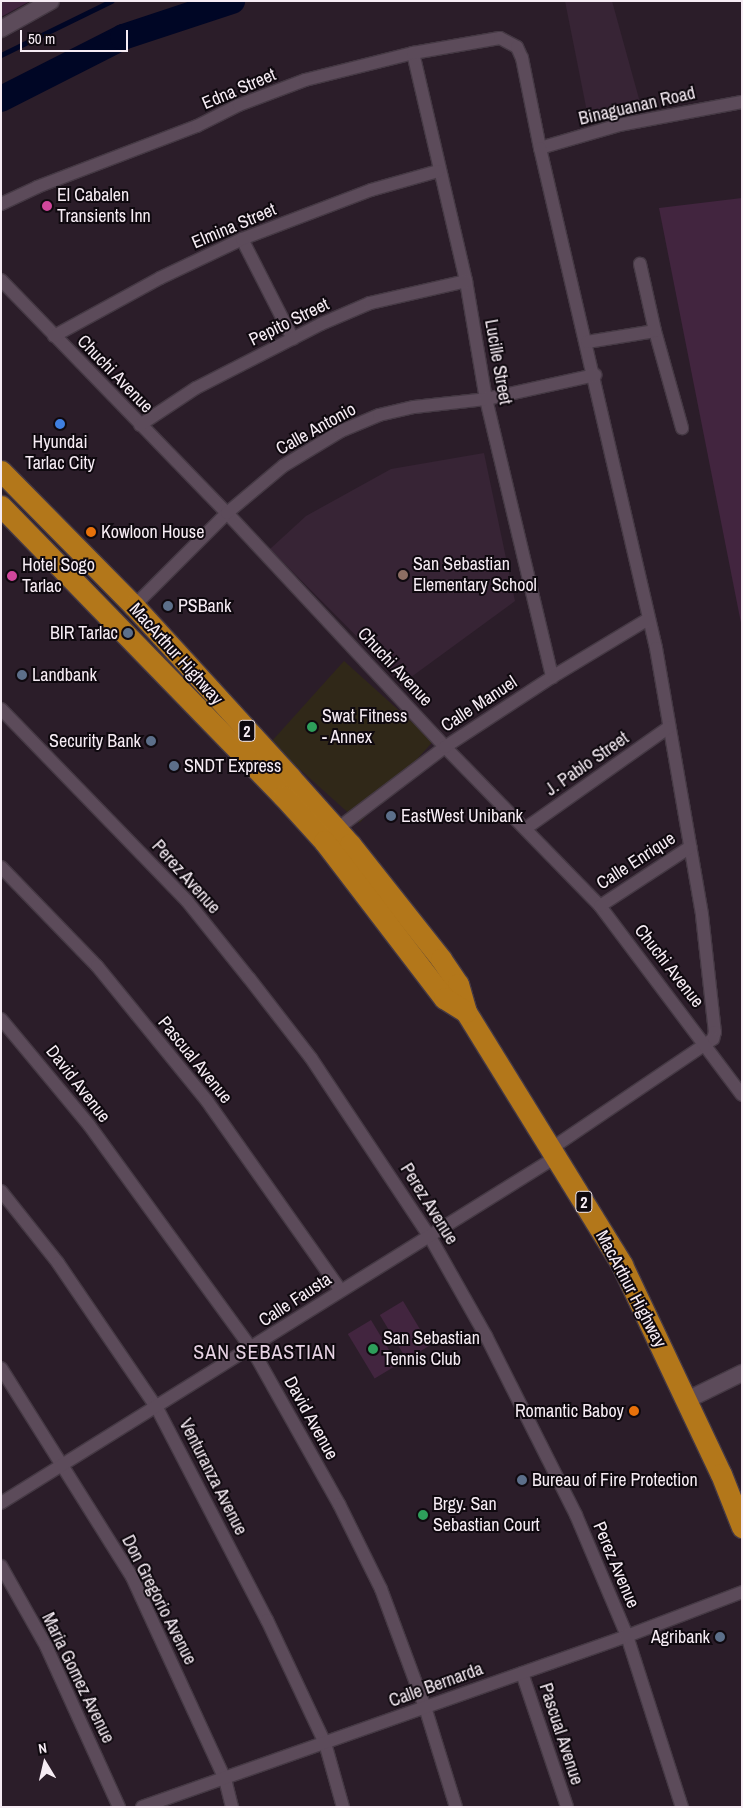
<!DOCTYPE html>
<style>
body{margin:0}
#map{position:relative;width:743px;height:1808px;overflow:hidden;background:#2b1d29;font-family:"Archivo Narrow",sans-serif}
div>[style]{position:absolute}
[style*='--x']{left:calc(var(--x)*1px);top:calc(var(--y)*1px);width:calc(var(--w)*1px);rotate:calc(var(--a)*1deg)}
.commercial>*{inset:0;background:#302818;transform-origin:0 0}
.built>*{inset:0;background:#372435}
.green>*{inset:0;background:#42253f;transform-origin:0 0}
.stream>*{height:4.5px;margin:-2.25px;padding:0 2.25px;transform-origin:2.25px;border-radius:2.25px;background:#000625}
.river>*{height:26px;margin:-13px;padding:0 13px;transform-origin:13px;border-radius:13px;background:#000625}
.roads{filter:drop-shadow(1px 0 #453944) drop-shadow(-1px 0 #453944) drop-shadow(0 1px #453944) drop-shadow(0 -1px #453944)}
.minor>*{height:12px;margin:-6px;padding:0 6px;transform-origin:6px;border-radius:6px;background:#5c4b5a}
.tertiary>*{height:16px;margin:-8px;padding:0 8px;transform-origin:8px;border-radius:8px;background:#5c4b5a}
.trunk>*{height:21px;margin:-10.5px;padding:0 10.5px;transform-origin:10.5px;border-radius:10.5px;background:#b3771a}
.dots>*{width:14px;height:14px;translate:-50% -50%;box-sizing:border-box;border:2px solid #0f090f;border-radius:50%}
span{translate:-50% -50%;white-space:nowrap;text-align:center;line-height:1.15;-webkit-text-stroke:4px #0f090f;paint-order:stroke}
.shield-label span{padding:1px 4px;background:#0f090f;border:1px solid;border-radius:4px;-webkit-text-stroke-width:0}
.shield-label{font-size:16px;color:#f6ecf4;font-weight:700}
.street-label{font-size:18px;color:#f6ecf4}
.poi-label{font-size:18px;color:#f6ecf4}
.left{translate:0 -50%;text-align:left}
.right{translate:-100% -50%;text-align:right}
.quarter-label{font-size:20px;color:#e5d1e2;letter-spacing:1px}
.frame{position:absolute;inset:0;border:2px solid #f6ecf4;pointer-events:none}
.north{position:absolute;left:20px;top:1738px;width:50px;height:50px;-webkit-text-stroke:4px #0f090f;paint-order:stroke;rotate:351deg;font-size:14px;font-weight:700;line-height:20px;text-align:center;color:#f6ecf4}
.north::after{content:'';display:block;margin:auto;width:18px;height:22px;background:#f6ecf4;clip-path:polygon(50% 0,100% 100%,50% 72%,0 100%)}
.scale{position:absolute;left:20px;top:30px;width:108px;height:22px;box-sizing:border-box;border:2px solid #f6ecf4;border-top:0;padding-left:6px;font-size:15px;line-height:18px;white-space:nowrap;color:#f6ecf4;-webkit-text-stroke:4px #0f090f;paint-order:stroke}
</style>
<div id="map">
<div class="commercial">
<div style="left:344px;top:661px;width:120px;height:110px;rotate:42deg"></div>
</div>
<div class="built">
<div style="clip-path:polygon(565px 1px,612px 1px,641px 106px,588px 117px)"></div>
<div style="clip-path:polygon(484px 453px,515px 601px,403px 683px,270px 549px,306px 516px,391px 469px)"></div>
</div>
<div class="green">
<div style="clip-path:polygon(1px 1px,30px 1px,1px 17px)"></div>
<div style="clip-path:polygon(742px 198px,742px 628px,659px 208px)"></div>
<div style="left:403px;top:1301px;width:52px;height:27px;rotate:59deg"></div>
<div style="left:371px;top:1320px;width:52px;height:27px;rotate:59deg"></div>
</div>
<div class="stream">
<div style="--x:1;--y:55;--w:123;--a:-26.1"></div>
</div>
<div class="river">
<div style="--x:1;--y:99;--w:137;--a:-26.9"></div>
<div style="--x:123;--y:37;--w:115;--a:-18.3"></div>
</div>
<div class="roads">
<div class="minor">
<div style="--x:413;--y:53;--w:234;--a:76.9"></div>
<div style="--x:466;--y:281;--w:120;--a:80.4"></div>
<div style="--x:486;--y:399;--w:286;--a:76.6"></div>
<div style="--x:540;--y:148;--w:82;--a:-16.2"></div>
<div style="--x:619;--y:125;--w:125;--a:-10.6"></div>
<div style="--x:1;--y:204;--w:40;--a:-25"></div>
<div style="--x:37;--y:187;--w:171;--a:-20.9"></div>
<div style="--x:197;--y:126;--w:47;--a:-26.6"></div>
<div style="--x:239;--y:105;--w:71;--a:-20.7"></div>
<div style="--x:305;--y:80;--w:111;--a:-14"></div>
<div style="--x:413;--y:53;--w:88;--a:-9.8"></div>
<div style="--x:500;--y:38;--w:19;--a:28"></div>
<div style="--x:517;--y:47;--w:12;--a:66"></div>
<div style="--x:522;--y:58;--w:92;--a:78.7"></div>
<div style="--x:540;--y:148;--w:513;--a:76.94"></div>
<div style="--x:656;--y:648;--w:271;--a:80.2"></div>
<div style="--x:702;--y:915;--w:118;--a:83.7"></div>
<div style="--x:715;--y:1032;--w:7;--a:106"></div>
<div style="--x:713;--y:1039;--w:194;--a:145.9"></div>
<div style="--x:242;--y:239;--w:112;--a:63"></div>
<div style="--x:1;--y:280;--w:325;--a:45.9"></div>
<div style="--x:227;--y:513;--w:320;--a:47"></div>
<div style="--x:445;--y:747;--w:222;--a:45.7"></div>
<div style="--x:600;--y:906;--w:236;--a:53.1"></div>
<div style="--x:655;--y:331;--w:101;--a:74.4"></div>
<div style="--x:54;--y:336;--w:121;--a:-28.7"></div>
<div style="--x:160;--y:278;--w:91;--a:-25.4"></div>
<div style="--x:242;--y:239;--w:138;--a:-20.8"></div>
<div style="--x:371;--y:190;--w:70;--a:-15.8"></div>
<div style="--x:587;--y:342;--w:69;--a:-9.2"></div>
<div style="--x:655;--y:331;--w:69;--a:-102.6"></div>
<div style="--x:140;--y:425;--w:67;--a:-33.5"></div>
<div style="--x:196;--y:388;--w:140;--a:-27.1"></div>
<div style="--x:321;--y:324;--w:53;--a:-23.2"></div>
<div style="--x:370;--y:303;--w:98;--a:-12.9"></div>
<div style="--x:134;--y:606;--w:132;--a:-45"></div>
<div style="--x:227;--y:513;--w:73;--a:-40"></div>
<div style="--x:283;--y:466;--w:68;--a:-31.1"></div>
<div style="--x:341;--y:431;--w:41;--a:-22.8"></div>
<div style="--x:379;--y:415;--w:36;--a:-13"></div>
<div style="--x:414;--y:407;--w:72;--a:-6.3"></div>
<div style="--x:486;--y:399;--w:112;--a:-12.4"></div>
<div style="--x:1;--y:709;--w:267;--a:45.9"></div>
<div style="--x:187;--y:901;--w:99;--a:51.2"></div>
<div style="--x:249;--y:978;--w:101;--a:52.2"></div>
<div style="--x:311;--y:1058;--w:215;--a:56.4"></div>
<div style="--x:430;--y:1237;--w:114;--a:60.5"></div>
<div style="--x:486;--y:1336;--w:200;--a:63.3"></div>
<div style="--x:576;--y:1515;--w:131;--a:67.1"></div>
<div style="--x:627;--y:1636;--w:180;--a:72.2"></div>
<div style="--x:526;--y:828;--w:175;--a:-35.2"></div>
<div style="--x:337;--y:829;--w:136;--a:-37.2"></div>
<div style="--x:445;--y:747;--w:128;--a:-33.2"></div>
<div style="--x:552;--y:677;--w:112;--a:-31.1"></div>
<div style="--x:1;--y:867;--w:138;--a:45.9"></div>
<div style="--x:97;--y:966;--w:174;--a:50.8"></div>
<div style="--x:207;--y:1101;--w:232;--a:54.8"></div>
<div style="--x:600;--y:906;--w:108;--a:-33.2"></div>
<div style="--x:1;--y:1019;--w:138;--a:50.3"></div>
<div style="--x:89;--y:1125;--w:277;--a:54"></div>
<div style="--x:252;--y:1349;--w:178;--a:60.7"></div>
<div style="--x:339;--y:1504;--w:95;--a:63.7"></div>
<div style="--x:381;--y:1589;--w:126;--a:69.6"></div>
<div style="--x:425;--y:1707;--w:105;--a:72.8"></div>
<div style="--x:1;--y:1191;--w:92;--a:51.6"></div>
<div style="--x:58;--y:1263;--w:176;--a:55.7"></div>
<div style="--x:157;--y:1408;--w:239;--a:62.6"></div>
<div style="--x:267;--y:1620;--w:136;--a:64.8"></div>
<div style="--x:325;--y:1743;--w:66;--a:74.3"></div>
<div style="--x:1;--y:1368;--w:247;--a:57.9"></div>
<div style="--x:132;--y:1577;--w:222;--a:65.3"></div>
<div style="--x:225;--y:1779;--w:29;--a:76"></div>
<div style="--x:1;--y:1503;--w:654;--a:-31.94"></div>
<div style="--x:1;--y:1566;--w:92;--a:60.6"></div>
<div style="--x:46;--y:1646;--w:177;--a:65.6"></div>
<div style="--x:522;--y:1673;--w:141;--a:71.4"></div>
<div style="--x:142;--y:1807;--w:514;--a:-19.42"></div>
<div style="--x:627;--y:1636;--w:123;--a:-20.9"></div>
</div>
<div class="tertiary">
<div style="--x:1;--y:29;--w:57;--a:-29.2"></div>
<div style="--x:687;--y:1400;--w:61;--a:-26.1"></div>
</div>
<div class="trunk">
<div style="--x:1;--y:471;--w:190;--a:45.4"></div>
<div style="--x:134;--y:606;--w:231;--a:47.6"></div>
<div style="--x:290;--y:777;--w:90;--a:48.2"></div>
<div style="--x:350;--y:844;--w:147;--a:51.6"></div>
<div style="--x:441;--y:959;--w:30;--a:56"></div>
<div style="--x:458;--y:984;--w:29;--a:74"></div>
<div style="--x:466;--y:1012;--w:297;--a:58.3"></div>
<div style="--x:622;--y:1265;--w:231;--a:64.7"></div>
<div style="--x:721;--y:1474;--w:57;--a:68.4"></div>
<div style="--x:1;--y:506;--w:405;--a:45.8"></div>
<div style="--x:283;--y:796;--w:61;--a:47.7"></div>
<div style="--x:324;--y:841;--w:198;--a:52.6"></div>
<div style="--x:444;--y:998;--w:26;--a:32"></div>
</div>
</div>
<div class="dots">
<div style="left:47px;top:206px;background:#d1479c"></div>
<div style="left:60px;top:424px;background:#3f7fe0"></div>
<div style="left:91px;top:532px;background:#e8710a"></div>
<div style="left:403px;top:575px;background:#8d6e63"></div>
<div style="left:12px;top:576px;background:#d1479c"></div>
<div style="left:168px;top:606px;background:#5c6f8a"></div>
<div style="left:128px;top:633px;background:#5c6f8a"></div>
<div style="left:22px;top:675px;background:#5c6f8a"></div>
<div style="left:312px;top:727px;background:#2e9e5b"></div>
<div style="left:151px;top:741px;background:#5c6f8a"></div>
<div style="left:174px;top:766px;background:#5c6f8a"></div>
<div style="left:391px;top:816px;background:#5c6f8a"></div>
<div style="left:373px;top:1349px;background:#2e9e5b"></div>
<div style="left:634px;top:1411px;background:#e8710a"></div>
<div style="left:522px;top:1480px;background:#5c6f8a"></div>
<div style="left:423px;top:1515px;background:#2e9e5b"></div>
<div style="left:720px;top:1637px;background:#5c6f8a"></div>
</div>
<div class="shield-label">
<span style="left:247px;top:731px">2</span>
<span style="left:584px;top:1202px">2</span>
</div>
<div class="street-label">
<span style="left:239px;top:89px;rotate:-23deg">Edna Street</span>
<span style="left:637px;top:106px;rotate:-13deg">Binaguanan Road</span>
<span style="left:234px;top:226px;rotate:-23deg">Elmina Street</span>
<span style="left:289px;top:322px;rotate:-26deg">Pepito Street</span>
<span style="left:498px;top:362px;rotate:80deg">Lucille Street</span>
<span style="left:115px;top:374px;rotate:46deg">Chuchi Avenue</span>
<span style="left:316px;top:429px;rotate:-29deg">Calle Antonio</span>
<span style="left:176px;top:654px;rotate:48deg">MacArthur Highway</span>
<span style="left:395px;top:667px;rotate:47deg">Chuchi Avenue</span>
<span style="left:479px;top:704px;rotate:-33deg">Calle Manuel</span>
<span style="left:587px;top:764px;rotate:-35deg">J. Pablo Street</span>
<span style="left:636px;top:861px;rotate:-33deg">Calle Enrique</span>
<span style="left:186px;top:877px;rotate:48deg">Perez Avenue</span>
<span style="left:669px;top:966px;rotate:52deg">Chuchi Avenue</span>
<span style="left:195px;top:1060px;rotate:51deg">Pascual Avenue</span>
<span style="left:78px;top:1084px;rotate:52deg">David Avenue</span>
<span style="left:429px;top:1204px;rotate:58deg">Perez Avenue</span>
<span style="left:631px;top:1289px;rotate:62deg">MacArthur Highway</span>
<span style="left:295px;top:1300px;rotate:-33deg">Calle Fausta</span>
<span style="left:311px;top:1418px;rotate:61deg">David Avenue</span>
<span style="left:213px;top:1477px;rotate:63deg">Venturanza Avenue</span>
<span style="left:616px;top:1565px;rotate:67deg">Perez Avenue</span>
<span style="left:159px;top:1600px;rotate:63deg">Don Gregorio Avenue</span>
<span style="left:78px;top:1678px;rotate:64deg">Maria Gomez Avenue</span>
<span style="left:436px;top:1685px;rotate:-20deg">Calle Bernarda</span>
<span style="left:561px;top:1734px;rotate:72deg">Pascual Avenue</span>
</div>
<div class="poi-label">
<span class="left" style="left:57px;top:206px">El Cabalen<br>Transients Inn</span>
<span style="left:60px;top:453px">Hyundai<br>Tarlac City</span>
<span class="left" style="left:101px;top:532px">Kowloon House</span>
<span class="left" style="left:413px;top:575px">San Sebastian<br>Elementary School</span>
<span class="left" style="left:22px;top:576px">Hotel Sogo<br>Tarlac</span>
<span class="left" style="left:178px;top:606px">PSBank</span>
<span class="right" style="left:118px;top:633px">BIR Tarlac</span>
<span class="left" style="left:32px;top:675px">Landbank</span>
<span class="left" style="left:322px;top:727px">Swat Fitness<br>- Annex</span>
<span class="right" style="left:141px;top:741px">Security Bank</span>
<span class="left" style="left:184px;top:766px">SNDT Express</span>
<span class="left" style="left:401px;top:816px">EastWest Unibank</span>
<span class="left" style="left:383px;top:1349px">San Sebastian<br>Tennis Club</span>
<span class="right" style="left:624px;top:1411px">Romantic Baboy</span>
<span class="left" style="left:532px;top:1480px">Bureau of Fire Protection</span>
<span class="left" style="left:433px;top:1515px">Brgy. San<br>Sebastian Court</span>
<span class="right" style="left:710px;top:1637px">Agribank</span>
</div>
<div class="quarter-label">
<span style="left:265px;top:1351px">SAN SEBASTIAN</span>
</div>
<div class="frame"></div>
<div class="north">N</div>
<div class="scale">50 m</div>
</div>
